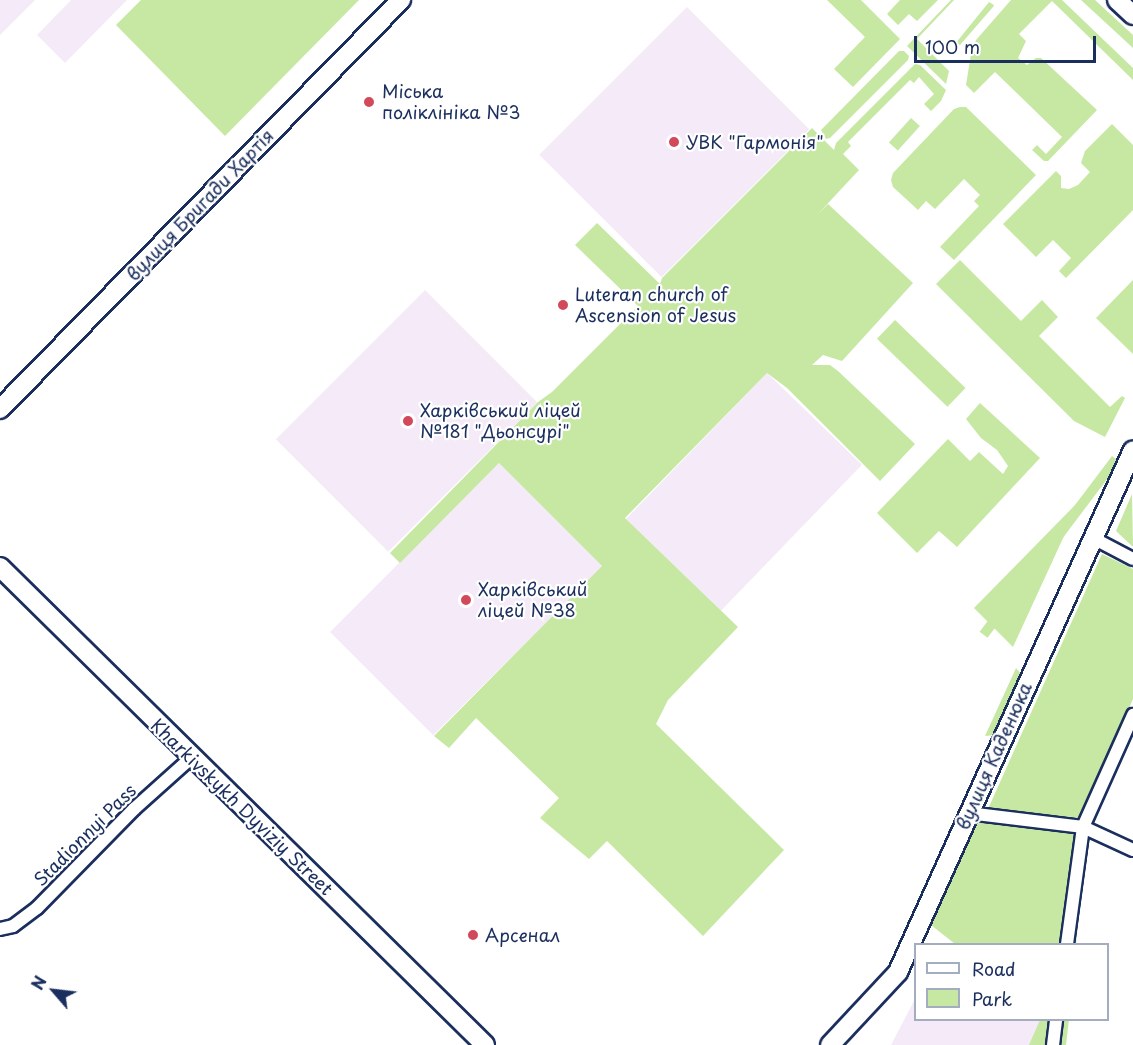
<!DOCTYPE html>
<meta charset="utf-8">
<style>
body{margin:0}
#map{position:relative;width:1133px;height:1045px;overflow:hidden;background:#fff;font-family:"Playpen Sans",sans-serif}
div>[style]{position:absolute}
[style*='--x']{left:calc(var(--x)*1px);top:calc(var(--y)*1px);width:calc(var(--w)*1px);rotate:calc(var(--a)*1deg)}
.built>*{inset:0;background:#f5eaf7;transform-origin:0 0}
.green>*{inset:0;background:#c6e8a2;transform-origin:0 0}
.roads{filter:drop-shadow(2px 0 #1b2f5e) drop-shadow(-2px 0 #1b2f5e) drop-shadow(0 2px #1b2f5e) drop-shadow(0 -2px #1b2f5e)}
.street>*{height:12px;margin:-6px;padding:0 6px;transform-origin:6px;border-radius:6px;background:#fff}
.secondary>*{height:18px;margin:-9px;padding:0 9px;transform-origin:9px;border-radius:9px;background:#fff}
.dots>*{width:16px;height:16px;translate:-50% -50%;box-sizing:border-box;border:3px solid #fff;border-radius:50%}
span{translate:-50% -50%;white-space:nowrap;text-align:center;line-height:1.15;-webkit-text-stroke:4.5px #fff;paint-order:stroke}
.poi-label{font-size:18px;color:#1b2f5e}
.left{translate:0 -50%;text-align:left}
.street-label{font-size:18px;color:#1b2f5e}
.legend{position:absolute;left:914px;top:943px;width:195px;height:78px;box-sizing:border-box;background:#fff;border:2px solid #a4acbf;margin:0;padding:8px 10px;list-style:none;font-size:18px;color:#1b2f5e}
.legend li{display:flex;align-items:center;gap:12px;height:30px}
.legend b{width:30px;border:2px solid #a4acbf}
.north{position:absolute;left:24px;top:961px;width:60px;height:60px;-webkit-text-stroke:4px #fff;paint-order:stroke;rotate:298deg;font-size:16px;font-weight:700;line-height:24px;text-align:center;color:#1b2f5e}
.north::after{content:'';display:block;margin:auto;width:21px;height:27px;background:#1b2f5e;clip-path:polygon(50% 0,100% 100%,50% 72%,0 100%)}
.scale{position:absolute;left:914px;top:36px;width:182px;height:27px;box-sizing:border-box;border:3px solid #1b2f5e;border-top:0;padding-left:8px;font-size:18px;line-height:21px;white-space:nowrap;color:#1b2f5e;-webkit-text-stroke:4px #fff;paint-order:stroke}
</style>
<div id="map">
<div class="built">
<div style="clip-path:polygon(0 0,35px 0,0 35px)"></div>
<div style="clip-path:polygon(71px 0,127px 0,65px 63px,37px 35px)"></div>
<div style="left:687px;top:7px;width:173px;height:209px;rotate:45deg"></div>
<div style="left:425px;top:290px;width:159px;height:211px;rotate:45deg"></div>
<div style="left:767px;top:373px;width:132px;height:203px;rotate:44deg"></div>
<div style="left:499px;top:463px;width:146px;height:239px;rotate:45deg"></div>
<div style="clip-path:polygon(915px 999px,916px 1020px,1049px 1020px,1037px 1045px,891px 1045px)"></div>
</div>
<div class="green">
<div style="clip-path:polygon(141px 0,359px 0,225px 136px,116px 25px)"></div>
<div style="clip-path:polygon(827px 0,861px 0,900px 39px,853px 87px,834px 69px,865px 37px)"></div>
<div style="clip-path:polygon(900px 0,938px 0,917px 21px,909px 14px,898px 25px,887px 14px)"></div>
<div style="clip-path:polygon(951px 0,954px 0,917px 39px,949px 71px,946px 84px,907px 46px)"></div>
<div style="clip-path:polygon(1011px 0,1062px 0,1133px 68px,1133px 80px,1052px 1px,1019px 34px,1026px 41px,1018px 58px,1027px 65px,1036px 58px,1041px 58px,1097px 110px,1048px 161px,1044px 161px,1032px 150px,1037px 145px,1046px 154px,1062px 137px,995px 72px,974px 93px,966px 85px,971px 54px,976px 40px)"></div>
<div style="clip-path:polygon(1081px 0,1095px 0,1133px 35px,1133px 48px)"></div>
<div style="clip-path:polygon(989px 2px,994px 5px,993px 7px,960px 45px,955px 44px)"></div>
<div style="clip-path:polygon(899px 51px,904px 51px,909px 56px,908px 60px,830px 138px,826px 139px,821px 130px)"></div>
<div style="clip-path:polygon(915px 64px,920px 65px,946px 90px,941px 101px,931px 111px,924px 104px,934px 94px,919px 77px,914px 83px,910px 80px,848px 142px,851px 146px,843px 154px,859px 170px,817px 215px,828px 204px,913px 283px,842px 361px,823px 355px,812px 365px,830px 365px,838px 371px,915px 444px,880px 481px,787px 388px,767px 373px,625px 518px,738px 627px,668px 700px,656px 724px,784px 850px,703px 936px,607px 841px,589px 859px,540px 818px,559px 798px,476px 718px,449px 748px,434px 736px,602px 566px,499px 463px,400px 563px,390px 553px,538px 402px,552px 392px,638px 306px,575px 245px,597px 223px,660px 284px,662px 278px,812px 128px,834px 150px,836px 143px)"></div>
<div style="clip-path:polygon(960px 107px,966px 107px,1036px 175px,954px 260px,940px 247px,979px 206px,974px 201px,980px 195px,964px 179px,935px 209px,926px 201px,918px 210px,893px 187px,891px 180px,893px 173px,954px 109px)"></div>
<div style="left:911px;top:118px;width:12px;height:33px;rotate:42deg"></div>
<div style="clip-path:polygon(1112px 124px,1133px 145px,1133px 210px,1066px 278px,1059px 271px,1071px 258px,1053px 240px,1036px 257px,1003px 224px,1056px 171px,1061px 176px,1061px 188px,1069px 189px,1078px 185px,1090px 172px,1081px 163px,1085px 151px)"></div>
<div style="clip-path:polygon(960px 260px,1021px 321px,1042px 300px,1058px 317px,1039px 336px,1110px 407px,1122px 396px,1125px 398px,1105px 437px,1074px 421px,936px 284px)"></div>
<div style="clip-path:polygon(1133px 280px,1133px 354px,1096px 318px)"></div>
<div style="left:895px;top:320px;width:98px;height:26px;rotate:44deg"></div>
<div style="clip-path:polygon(980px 403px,1040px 458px,957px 547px,939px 531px,917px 553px,877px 513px,948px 439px,970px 461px,979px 452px,1003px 474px,1008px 466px,997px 450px,981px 438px,966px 419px)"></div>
<div style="left:1112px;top:456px;width:10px;height:220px;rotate:37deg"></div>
<div style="clip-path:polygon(1132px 494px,1133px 546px,1132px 546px,1116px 531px)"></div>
<div style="clip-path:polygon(1081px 499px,1013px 647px,974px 608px)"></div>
<div style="clip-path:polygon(1102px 554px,1133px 569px,1133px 699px,1082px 818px,988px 809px)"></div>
<div style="clip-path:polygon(1016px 668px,1022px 675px,995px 735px,985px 736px)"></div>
<div style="clip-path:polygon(986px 821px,1070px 830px,1087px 839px,1076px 944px,955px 944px,931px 925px,975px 826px,978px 822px)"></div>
<div style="clip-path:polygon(1040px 1020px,1069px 1020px,1066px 1045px,1029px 1045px)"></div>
</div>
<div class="roads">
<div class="street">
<div style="--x:1093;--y:538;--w:45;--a:27.7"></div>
<div style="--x:968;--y:813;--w:116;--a:6.9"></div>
<div style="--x:1083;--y:827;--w:55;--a:24.7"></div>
<div style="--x:0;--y:929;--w:13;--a:-13"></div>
<div style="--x:13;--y:926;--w:30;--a:-37"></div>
<div style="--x:37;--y:908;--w:139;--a:-45.6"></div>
<div style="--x:134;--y:809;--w:76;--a:-41.8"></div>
<div style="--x:1067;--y:944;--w:118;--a:-82.2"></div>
<div style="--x:1083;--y:827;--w:123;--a:-65.9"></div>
<div style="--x:1053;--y:1045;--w:25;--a:-83"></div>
</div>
<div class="secondary">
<div style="--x:1117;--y:0;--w:22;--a:43"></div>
<div style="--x:0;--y:409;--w:573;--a:-45.57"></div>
<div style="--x:0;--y:567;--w:681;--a:44.58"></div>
<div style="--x:830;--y:1045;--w:100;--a:-47"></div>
<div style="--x:898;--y:972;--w:572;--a:-65.76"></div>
</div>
</div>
<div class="dots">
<div style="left:369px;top:102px;background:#d1495b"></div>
<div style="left:674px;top:142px;background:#d1495b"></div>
<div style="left:563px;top:305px;background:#d1495b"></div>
<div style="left:408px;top:421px;background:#d1495b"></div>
<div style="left:466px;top:600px;background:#d1495b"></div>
<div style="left:473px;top:935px;background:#d1495b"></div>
</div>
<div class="poi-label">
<span class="left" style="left:382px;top:102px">Міська<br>поліклініка №3</span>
<span class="left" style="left:686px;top:142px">УВК "Гармонія"</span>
<span class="left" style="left:575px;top:305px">Luteran church of<br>Ascension of Jesus</span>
<span class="left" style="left:420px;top:421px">Харківський ліцей<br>№181 "Дьонсурі"</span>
<span class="left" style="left:478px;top:600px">Харківський<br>ліцей №38</span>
<span class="left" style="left:485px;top:935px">Арсенал</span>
</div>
<div class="street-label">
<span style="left:200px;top:205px;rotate:-46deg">вулиця Бригади Хартія</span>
<span style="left:994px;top:756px;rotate:-66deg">вулиця Каденюка</span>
<span style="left:242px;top:807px;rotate:44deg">Kharkivskykh Dyviziy Street</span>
<span style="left:85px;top:835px;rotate:-45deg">Stadionnyi Pass</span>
</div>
<ul class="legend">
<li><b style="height:8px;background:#fff"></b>Road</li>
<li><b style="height:16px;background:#c6e8a2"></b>Park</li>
</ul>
<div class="north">N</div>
<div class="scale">100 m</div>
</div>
